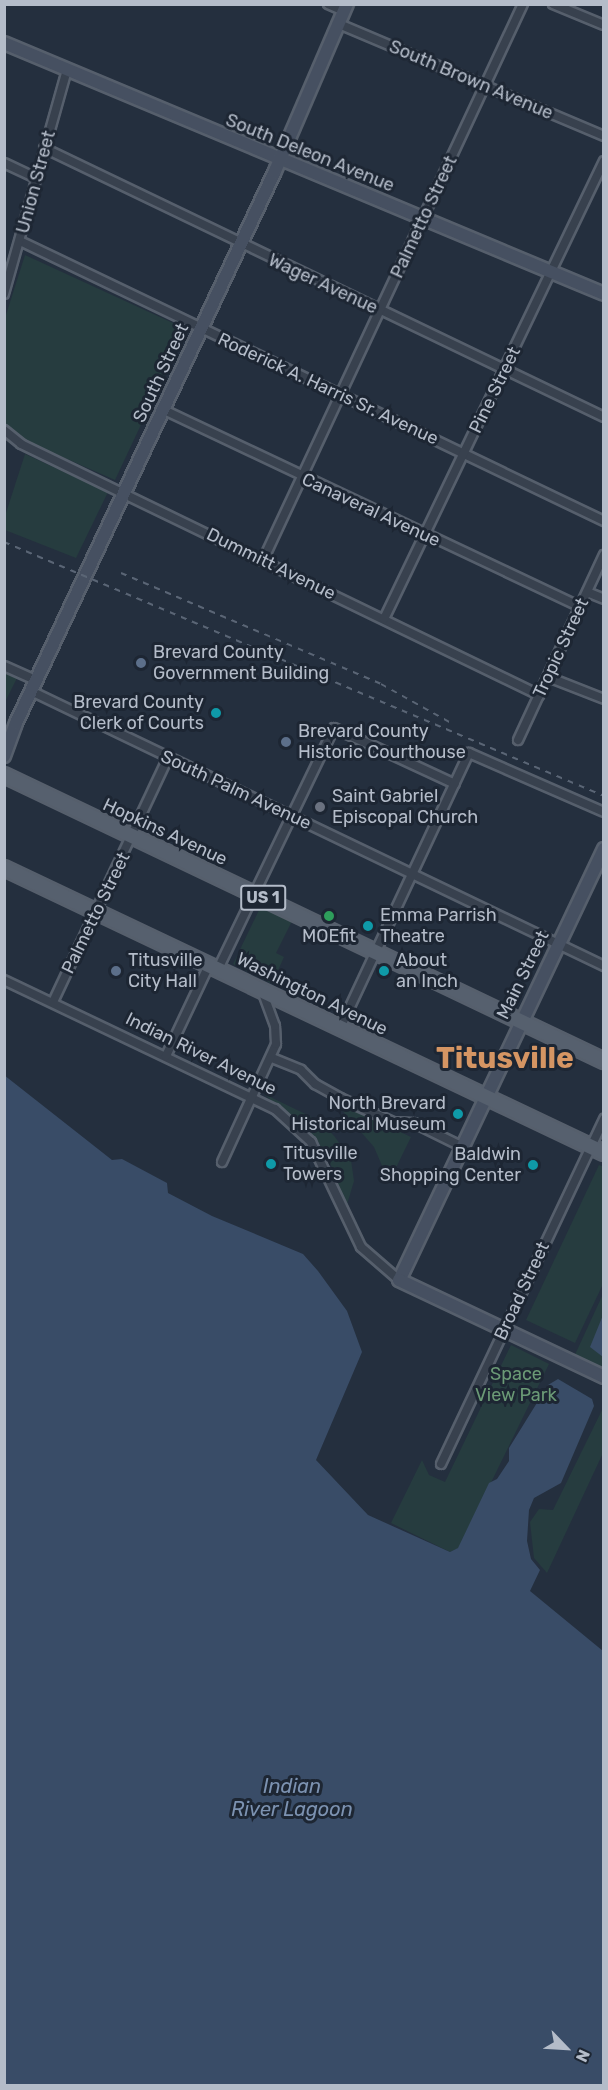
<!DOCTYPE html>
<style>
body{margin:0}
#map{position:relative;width:608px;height:2090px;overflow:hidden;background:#242f3e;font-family:Rubik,sans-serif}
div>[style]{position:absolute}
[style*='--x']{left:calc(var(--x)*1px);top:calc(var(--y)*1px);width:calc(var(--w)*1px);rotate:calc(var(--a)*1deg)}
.green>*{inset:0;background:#263c3f}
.water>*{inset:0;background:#394c67}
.roads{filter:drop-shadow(2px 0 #565f6c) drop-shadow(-2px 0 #565f6c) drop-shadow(0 2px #565f6c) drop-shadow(0 -2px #565f6c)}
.street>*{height:8px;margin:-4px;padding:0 4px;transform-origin:4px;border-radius:4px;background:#38414e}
.secondary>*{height:12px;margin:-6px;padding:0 6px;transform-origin:6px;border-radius:6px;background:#465061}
.primary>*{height:14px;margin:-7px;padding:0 7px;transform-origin:7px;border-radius:7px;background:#56606e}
.rail>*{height:2px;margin-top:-1px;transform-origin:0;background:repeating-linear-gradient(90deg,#5a6575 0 6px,transparent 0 12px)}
.dots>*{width:16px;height:16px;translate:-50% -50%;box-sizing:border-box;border:3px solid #1d2633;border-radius:50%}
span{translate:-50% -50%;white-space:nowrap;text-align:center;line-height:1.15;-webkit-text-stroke:6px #1d2633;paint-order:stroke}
.shield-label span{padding:2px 4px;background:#1d2633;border:2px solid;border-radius:4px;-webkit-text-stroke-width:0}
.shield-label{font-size:16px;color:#b4bcc9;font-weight:700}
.street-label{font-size:18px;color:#b4bcc9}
.poi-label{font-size:18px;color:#b4bcc9}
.left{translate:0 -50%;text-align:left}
.right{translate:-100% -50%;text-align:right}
.park-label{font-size:18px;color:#6b9a76}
.water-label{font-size:20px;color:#7c92b1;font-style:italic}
.town-label{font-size:30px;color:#d59563;font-weight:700}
.frame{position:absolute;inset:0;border:6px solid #b4bcc9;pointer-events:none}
.north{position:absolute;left:536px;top:2018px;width:60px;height:60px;-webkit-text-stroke:4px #1d2633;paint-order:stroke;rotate:115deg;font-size:16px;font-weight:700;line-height:24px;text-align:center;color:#b4bcc9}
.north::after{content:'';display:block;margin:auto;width:21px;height:27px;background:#b4bcc9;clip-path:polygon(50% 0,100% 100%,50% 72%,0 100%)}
</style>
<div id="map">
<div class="green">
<div style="clip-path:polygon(25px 255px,186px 329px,115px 480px,28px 442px,5px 423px,5px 318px)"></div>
<div style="clip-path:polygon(25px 454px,108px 492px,76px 558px,5px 530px,5px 516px)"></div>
<div style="clip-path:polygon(5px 672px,17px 678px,5px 702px)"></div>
<div style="clip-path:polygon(261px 906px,292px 921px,276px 953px,284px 957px,272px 984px,233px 964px)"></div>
<div style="clip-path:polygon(264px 1094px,320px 1121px,335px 1137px,351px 1160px,354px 1181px,346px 1208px,334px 1171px,318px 1142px)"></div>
<div style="clip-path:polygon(341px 1104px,411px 1137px,389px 1182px,380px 1181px,383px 1168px,374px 1147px,339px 1107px)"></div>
<div style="clip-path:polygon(599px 1165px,604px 1167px,603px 1284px,575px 1343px,526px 1320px)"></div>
<div style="clip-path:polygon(603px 1294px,603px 1373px,573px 1359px)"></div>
<div style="clip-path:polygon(511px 1345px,549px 1364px,459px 1548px,450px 1552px,391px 1523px,422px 1460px,429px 1475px,445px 1482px)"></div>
<div style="clip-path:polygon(603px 1408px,603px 1453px,547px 1573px,534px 1558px,530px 1522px,539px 1509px,553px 1510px)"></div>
</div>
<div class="water">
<div style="clip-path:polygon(4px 1075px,112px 1160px,122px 1159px,167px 1183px,168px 1193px,212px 1216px,303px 1254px,318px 1271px,347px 1311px,362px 1352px,316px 1460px,368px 1515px,450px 1552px,458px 1548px,489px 1483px,497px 1479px,509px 1461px,509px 1448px,548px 1385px,558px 1379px,592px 1399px,594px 1406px,561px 1483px,534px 1498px,529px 1510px,527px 1541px,531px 1559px,540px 1570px,530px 1591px,603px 1651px,603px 2085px,5px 2085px)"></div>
<div style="clip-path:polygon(603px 1315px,604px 1357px,603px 1357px,590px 1347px)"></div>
</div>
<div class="roads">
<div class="street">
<div style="--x:328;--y:4;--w:17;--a:24"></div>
<div style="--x:553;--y:4;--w:55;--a:22.4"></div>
<div style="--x:339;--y:24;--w:288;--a:22.9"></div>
<div style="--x:44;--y:148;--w:621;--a:25.66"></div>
<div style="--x:4;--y:163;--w:35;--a:25"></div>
<div style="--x:20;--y:241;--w:648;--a:25.62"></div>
<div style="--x:4;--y:294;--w:233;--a:-74.3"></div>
<div style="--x:164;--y:410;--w:460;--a:25.3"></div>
<div style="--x:4;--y:430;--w:22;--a:39"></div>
<div style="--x:21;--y:444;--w:576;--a:25.85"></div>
<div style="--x:263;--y:560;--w:614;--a:-64.94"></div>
<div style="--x:587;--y:592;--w:18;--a:22"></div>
<div style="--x:384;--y:619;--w:508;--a:-64.34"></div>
<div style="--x:4;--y:666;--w:35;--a:24"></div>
<div style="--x:548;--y:677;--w:60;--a:21.4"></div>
<div style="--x:31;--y:691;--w:636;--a:25.64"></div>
<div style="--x:518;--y:740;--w:204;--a:-65.1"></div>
<div style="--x:218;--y:969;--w:267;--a:-64.3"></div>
<div style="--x:334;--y:728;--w:133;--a:24.8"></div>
<div style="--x:4;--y:980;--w:300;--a:25.5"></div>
<div style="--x:275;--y:1109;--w:49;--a:42.5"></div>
<div style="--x:311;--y:1142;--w:116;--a:64.5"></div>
<div style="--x:361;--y:1247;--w:50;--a:41"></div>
<div style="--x:53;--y:1002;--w:270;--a:-64.8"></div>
<div style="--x:340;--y:1028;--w:304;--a:-64.9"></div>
<div style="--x:469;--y:753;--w:147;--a:23.6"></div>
<div style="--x:166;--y:1056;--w:101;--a:-64.7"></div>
<div style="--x:272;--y:1058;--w:31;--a:22"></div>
<div style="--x:301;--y:1070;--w:20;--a:45"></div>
<div style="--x:315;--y:1084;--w:29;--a:29"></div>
<div style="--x:340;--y:1098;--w:58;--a:24.4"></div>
<div style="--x:393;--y:1122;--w:21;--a:3"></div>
<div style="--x:414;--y:1123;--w:52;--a:26.1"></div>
<div style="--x:222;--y:1162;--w:130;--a:-65.4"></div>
<div style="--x:276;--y:1044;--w:18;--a:-93"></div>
<div style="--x:275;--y:1026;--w:38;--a:-110"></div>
<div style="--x:441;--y:1464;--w:382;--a:-64.7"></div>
</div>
<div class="secondary">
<div style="--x:4;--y:43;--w:650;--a:22.7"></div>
<div style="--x:4;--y:756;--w:35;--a:-70"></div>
<div style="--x:16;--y:723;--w:610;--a:-64.86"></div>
<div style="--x:275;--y:171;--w:182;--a:-66.7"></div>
<div style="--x:604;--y:849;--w:477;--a:115.4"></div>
<div style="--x:399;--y:1280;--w:227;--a:25.3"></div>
</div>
<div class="primary">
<div style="--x:4;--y:775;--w:665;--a:25.49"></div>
<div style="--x:4;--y:868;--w:664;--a:25.41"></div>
</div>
</div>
<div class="rail">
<div style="--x:4;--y:542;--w:652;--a:22.94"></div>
<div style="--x:121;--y:573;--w:283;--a:23.1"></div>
<div style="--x:381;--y:684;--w:80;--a:29.1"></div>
</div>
<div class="dots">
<div style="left:141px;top:663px;background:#5c6f8a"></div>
<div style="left:216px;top:713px;background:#0f9aa8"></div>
<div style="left:286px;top:742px;background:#5c6f8a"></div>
<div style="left:320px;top:807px;background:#6b7280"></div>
<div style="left:329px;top:916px;background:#2e9e5b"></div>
<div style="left:368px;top:926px;background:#0f9aa8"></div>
<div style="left:116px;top:971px;background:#5c6f8a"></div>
<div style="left:384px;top:971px;background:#0f9aa8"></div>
<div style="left:458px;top:1114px;background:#0f9aa8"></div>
<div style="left:271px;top:1164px;background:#0f9aa8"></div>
<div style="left:533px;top:1165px;background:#0f9aa8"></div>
</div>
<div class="shield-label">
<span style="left:263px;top:898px">US 1</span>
</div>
<div class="street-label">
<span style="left:471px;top:80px;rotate:23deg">South Brown Avenue</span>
<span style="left:310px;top:153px;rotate:22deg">South Deleon Avenue</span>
<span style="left:36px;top:182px;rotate:-75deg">Union Street</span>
<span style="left:424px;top:217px;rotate:-65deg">Palmetto Street</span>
<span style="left:323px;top:284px;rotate:25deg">Wager Avenue</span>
<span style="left:161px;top:373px;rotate:-65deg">South Street</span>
<span style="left:328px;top:389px;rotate:25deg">Roderick A. Harris Sr. Avenue</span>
<span style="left:495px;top:390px;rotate:-64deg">Pine Street</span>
<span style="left:371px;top:510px;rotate:25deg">Canaveral Avenue</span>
<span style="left:271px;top:564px;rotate:26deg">Dummitt Avenue</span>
<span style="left:561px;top:648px;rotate:-65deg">Tropic Street</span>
<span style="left:236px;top:790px;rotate:25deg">South Palm Avenue</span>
<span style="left:165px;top:832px;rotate:25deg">Hopkins Avenue</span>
<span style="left:96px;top:913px;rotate:-64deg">Palmetto Street</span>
<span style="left:523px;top:975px;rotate:-64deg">Main Street</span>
<span style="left:312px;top:994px;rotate:26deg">Washington Avenue</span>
<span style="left:201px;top:1054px;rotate:26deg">Indian River Avenue</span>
<span style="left:522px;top:1291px;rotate:-65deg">Broad Street</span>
</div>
<div class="poi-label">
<span class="left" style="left:153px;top:663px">Brevard County<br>Government Building</span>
<span class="right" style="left:204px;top:713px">Brevard County<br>Clerk of Courts</span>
<span class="left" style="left:298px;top:742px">Brevard County<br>Historic Courthouse</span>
<span class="left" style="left:332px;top:807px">Saint Gabriel<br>Episcopal Church</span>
<span class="left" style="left:380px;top:926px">Emma Parrish<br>Theatre</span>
<span style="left:329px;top:936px">MOEfit</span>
<span class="left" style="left:128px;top:971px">Titusville<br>City Hall</span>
<span class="left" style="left:396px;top:971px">About<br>an Inch</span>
<span class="right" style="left:446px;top:1114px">North Brevard<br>Historical Museum</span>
<span class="left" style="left:283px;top:1164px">Titusville<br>Towers</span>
<span class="right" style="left:521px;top:1165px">Baldwin<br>Shopping Center</span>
</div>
<div class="park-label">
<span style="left:516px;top:1385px">Space<br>View Park</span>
</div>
<div class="water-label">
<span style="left:292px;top:1798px">Indian<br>River Lagoon</span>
</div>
<div class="town-label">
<span style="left:505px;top:1058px">Titusville</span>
</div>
<div class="frame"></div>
<div class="north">N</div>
</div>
